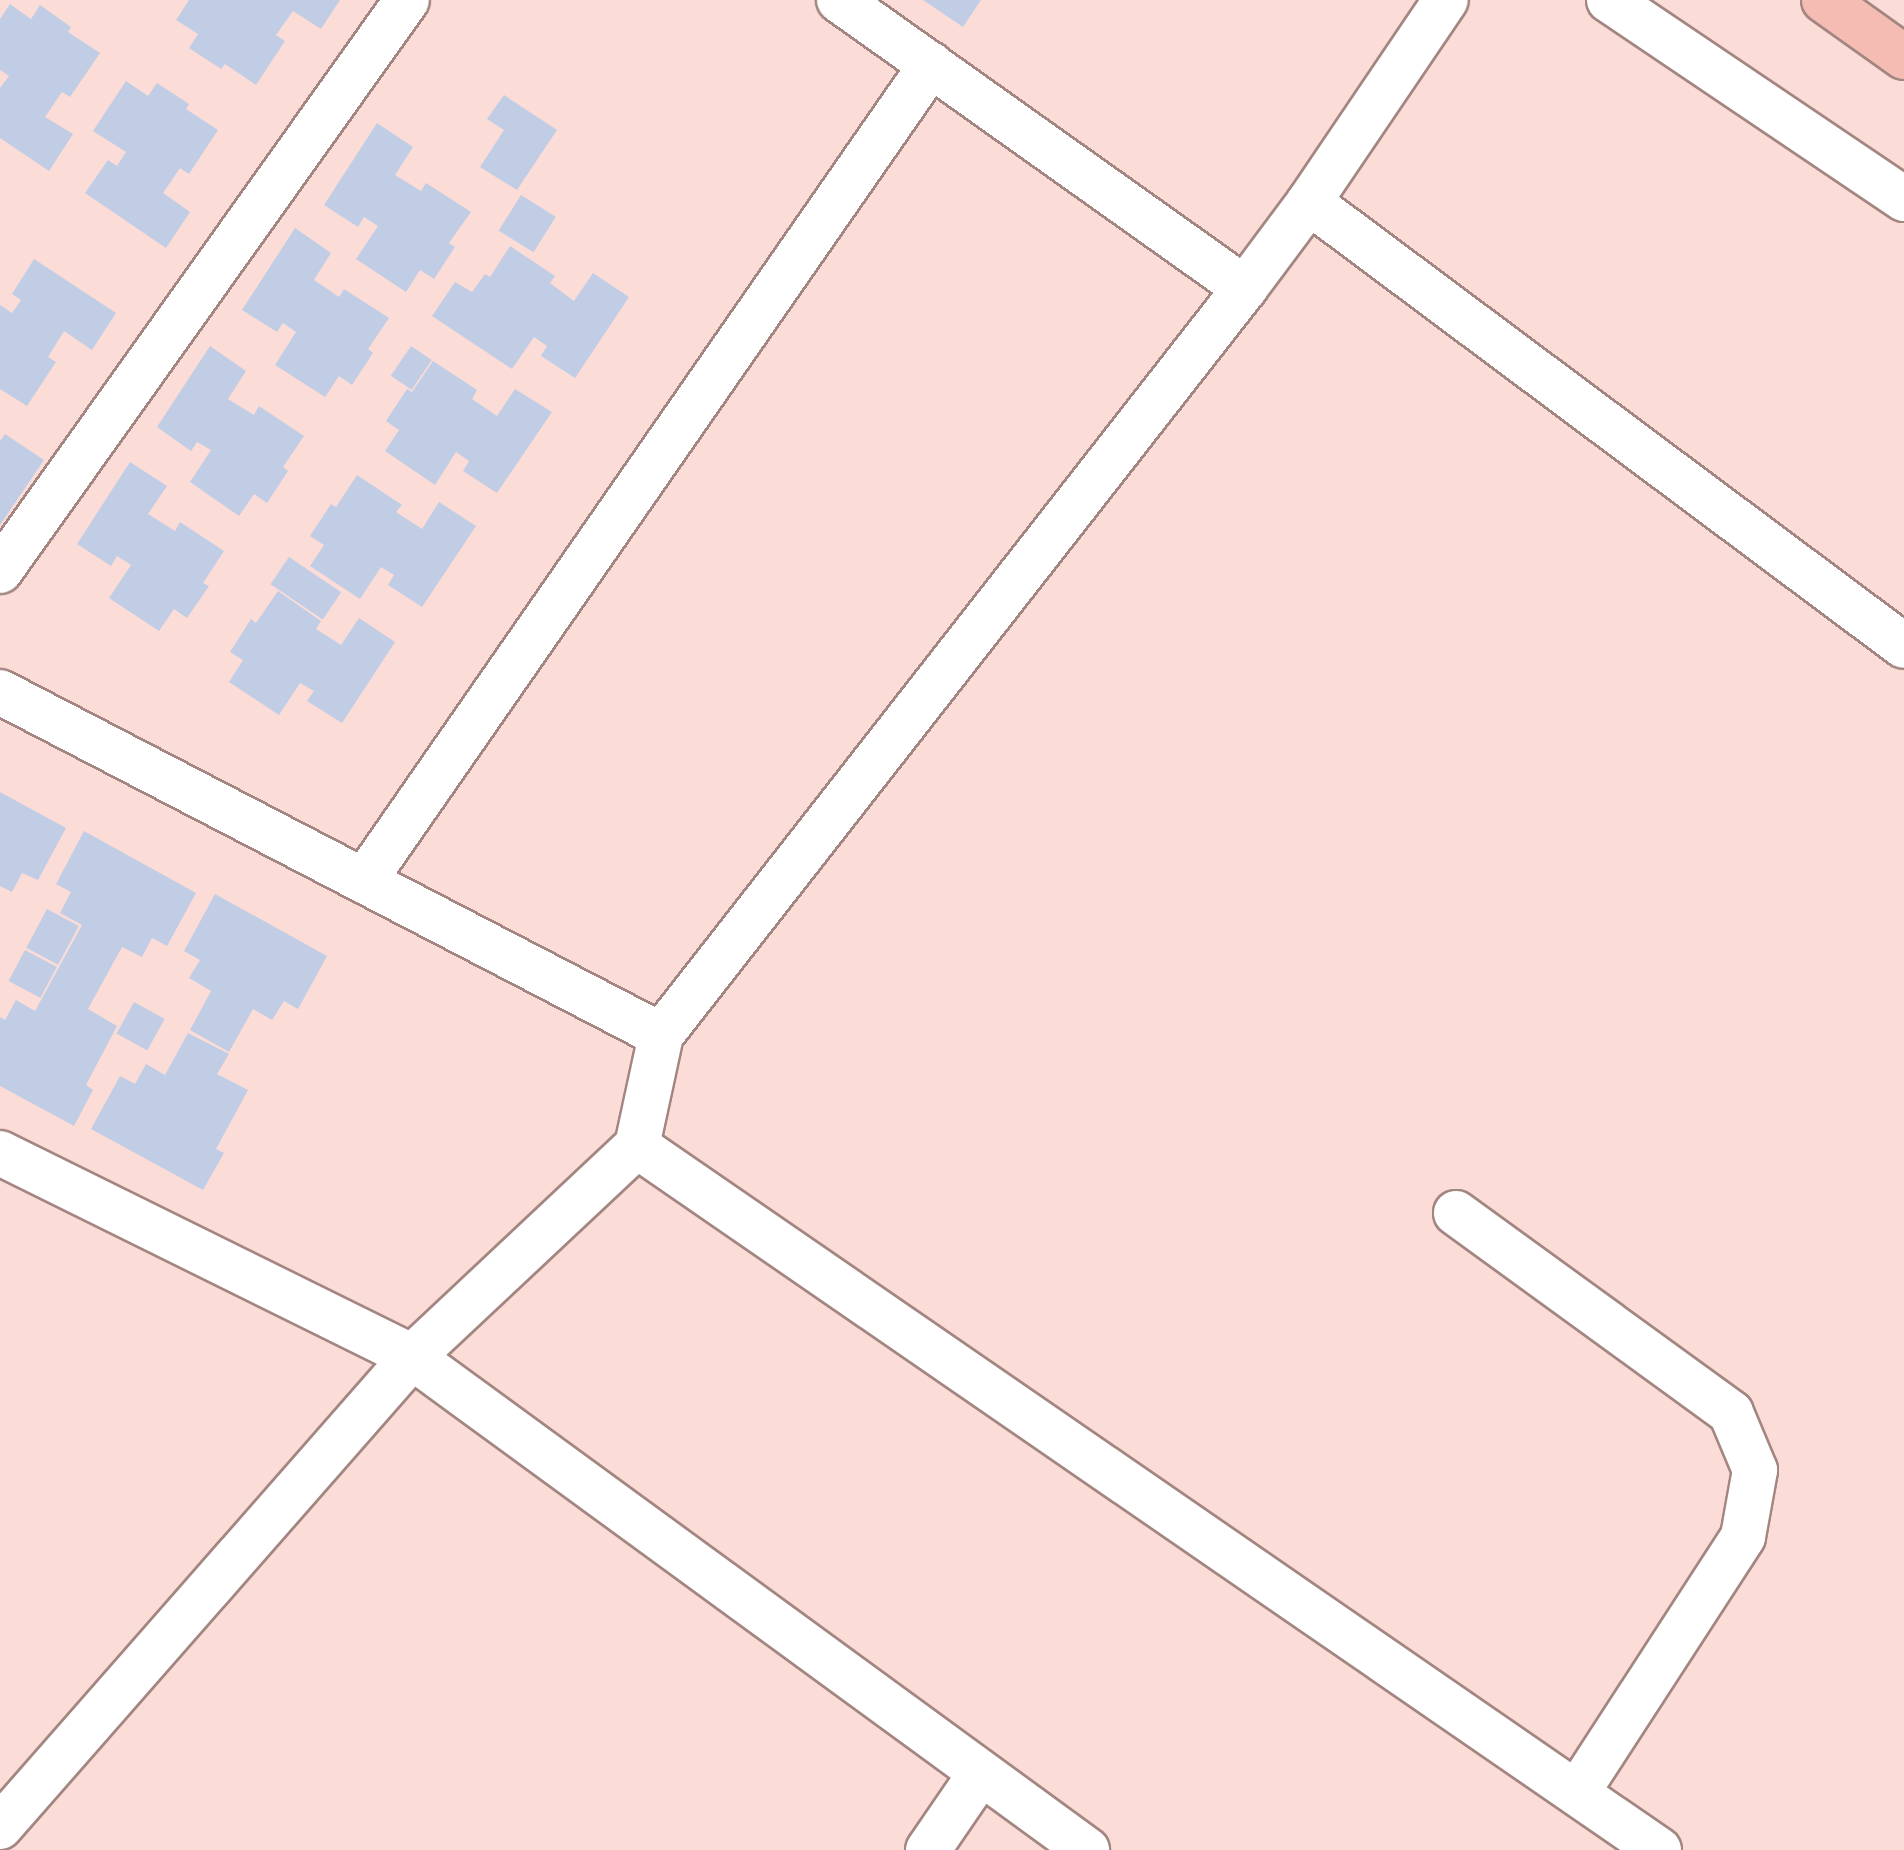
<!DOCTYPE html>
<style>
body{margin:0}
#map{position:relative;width:1904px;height:1850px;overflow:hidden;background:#fcdcd7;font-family:"Crimson Pro",serif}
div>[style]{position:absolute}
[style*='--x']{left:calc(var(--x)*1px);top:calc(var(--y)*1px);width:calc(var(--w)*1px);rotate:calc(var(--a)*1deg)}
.building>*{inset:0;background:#c0cde5;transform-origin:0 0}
.roads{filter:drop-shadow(2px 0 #a38681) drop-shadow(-2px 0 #a38681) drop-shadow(0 2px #a38681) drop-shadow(0 -2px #a38681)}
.street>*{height:44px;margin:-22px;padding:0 22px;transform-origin:22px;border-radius:22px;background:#fff}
.secondary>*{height:44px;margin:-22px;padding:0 22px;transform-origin:22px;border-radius:22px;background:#fff}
.primary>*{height:44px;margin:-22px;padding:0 22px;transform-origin:22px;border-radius:22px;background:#f5bcb4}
span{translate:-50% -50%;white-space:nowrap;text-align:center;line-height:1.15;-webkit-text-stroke:6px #fff;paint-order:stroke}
</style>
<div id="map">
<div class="building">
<div style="clip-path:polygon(189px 0,340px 0,321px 29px,293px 11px,276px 35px,285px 41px,256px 85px,225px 64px,221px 69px,189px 48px,198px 34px,176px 20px)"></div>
<div style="clip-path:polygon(923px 0,981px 0,963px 27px)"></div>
<div style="clip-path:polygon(10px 4px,31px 19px,40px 5px,71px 27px,68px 32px,100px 53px,70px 97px,62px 92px,45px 117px,73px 134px,49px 171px,0 138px,0 88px,9px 76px,0 70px,0 19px)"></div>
<div style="clip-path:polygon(126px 81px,148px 96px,157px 83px,189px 104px,186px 109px,218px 130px,189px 174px,180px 168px,163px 193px,190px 212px,166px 248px,85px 193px,108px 160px,117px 166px,126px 152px,93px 131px)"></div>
<div style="clip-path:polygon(504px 95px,557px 130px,517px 190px,480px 167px,504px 130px,487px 119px)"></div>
<div style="clip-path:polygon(377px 123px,413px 147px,395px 175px,421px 191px,426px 183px,471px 212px,449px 243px,455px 247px,434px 279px,420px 270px,406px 292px,356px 259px,378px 226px,364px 217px,358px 227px,324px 205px)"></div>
<div style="left:521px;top:195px;width:41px;height:42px;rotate:32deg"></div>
<div style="clip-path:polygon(295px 228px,331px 253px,314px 280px,339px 297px,344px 289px,389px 318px,368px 349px,373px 353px,352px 385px,339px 376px,325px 397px,275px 365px,296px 332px,283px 323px,277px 332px,242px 310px)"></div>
<div style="clip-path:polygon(510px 246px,555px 276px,550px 283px,574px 301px,593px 273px,629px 297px,575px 378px,541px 356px,547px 346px,534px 337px,512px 369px,432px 316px,455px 282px,472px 292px,485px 274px,490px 277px)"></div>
<div style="clip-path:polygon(34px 259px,116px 313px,92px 350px,64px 331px,48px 357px,56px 362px,27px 406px,0 389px,0 305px,12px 313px,21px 300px,12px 294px)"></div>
<div style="clip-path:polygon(210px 346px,246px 371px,228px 399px,254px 415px,259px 406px,304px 436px,283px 467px,288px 471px,267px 503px,254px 494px,239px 516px,190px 482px,211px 450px,197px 442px,191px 451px,157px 427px)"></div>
<div style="left:411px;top:346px;width:25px;height:36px;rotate:34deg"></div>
<div style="clip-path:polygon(433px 361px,477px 390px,472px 399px,497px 416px,515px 389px,552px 412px,497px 493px,463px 471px,469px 461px,456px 452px,435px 485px,385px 451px,399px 430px,386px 421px,407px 389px,412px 392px)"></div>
<div style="clip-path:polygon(5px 434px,44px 460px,0 525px,0 441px)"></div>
<div style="clip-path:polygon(130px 462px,167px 486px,148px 514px,175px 531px,180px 522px,224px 551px,203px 583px,209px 586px,187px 618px,174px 609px,159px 631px,109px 598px,131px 565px,117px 556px,111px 566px,77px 544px)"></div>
<div style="clip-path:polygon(357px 475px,402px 505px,396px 512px,422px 529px,439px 502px,476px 526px,422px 607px,388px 585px,394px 575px,381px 567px,360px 599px,310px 566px,324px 545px,310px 536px,331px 504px,336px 507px)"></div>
<div style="left:289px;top:557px;width:63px;height:33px;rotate:34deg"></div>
<div style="clip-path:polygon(278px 591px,321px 621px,316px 629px,341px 645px,359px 618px,395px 642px,342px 723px,307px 701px,314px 691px,300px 683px,279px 715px,229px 682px,243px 660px,230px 652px,251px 619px,256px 623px)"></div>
<div style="clip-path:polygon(0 792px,66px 828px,38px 880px,22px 873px,12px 892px,0 886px)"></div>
<div style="clip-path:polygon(84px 831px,196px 893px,167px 946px,152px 938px,142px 957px,122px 947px,88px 1009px,117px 1026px,86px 1085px,93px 1090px,74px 1126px,0 1086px,0 1017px,5px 1020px,16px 1000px,35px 1011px,82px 925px,60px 913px,71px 892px,56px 884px)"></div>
<div style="clip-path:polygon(215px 894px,327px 956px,298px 1009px,284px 1001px,272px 1020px,253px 1009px,229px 1052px,190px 1030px,211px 991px,189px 978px,200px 960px,184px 951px)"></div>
<div style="left:47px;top:909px;width:36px;height:44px;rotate:28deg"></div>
<div style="left:25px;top:950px;width:36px;height:35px;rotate:28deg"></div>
<div style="left:134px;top:1002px;width:35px;height:36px;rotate:29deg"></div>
<div style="clip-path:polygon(188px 1033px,229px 1054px,217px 1074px,248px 1090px,216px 1149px,224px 1153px,203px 1190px,91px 1129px,120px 1076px,135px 1084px,146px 1064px,165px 1075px)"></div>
</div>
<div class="roads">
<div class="street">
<div style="--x:839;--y:0;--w:498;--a:35.4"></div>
<div style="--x:1309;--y:202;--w:742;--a:36.73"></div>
<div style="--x:0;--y:571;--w:701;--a:-54.52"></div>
<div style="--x:0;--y:692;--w:745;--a:27.43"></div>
<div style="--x:364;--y:881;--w:994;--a:-55.21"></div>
<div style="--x:637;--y:1146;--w:1241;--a:34.56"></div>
<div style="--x:0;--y:1153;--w:460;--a:26.3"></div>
<div style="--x:412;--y:1357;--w:836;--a:36.14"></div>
<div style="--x:1456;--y:1213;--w:340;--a:36"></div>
<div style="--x:1731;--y:1413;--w:62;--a:67.2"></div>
<div style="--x:1755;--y:1470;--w:68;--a:100.2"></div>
<div style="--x:1743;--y:1537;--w:305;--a:123"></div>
<div style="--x:0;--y:1827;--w:625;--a:-48.76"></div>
<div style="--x:412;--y:1357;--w:308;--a:-43.2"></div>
<div style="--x:637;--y:1146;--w:114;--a:-77.8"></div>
<div style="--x:661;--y:1035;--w:948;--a:-51.98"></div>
<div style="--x:1245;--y:288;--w:107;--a:-53.3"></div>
<div style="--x:1309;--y:202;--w:244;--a:-55.9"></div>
<div style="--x:928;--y:1850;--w:92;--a:-55.6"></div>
</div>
<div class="secondary">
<div style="--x:1609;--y:0;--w:356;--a:34"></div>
</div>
<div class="primary">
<div style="--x:1824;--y:0;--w:98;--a:35.5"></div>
</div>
</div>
</div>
